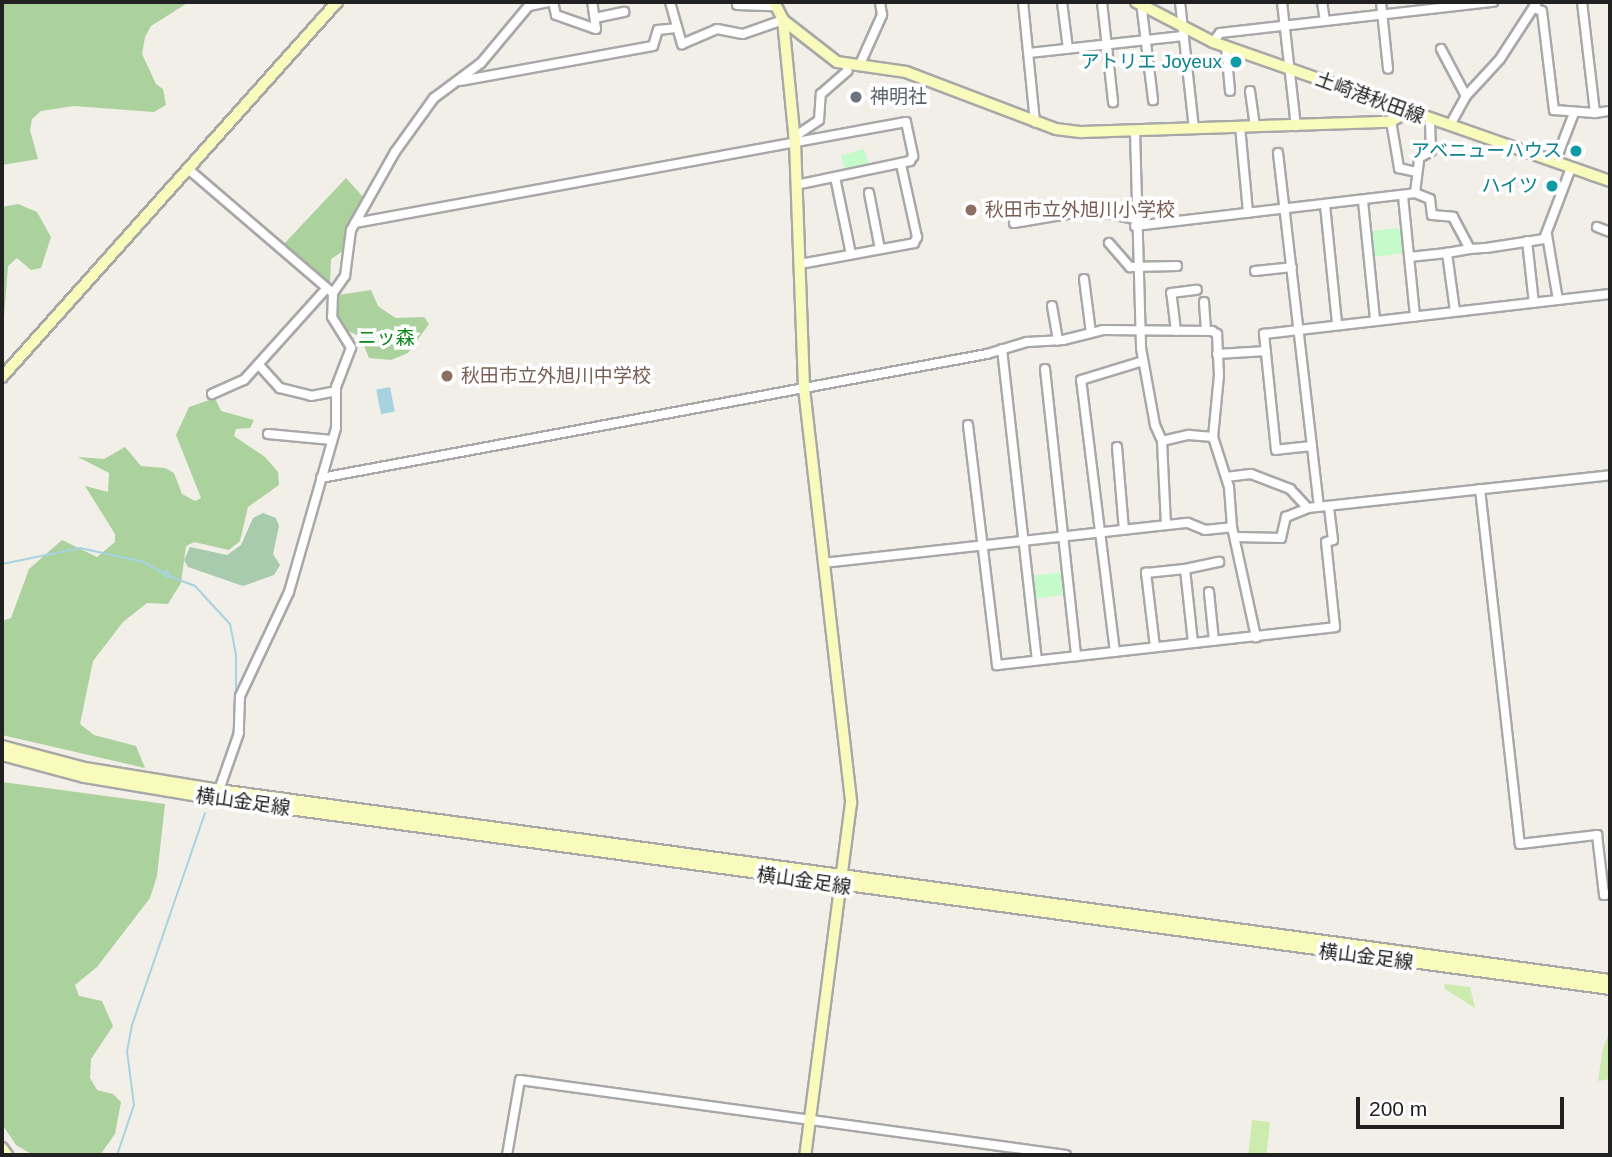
<!DOCTYPE html>
<meta charset="utf-8">
<style>
body{margin:0}
#map{position:relative;width:1612px;height:1157px;overflow:hidden;background:#f2eee8;font-family:Arial,"Noto Sans JP",sans-serif}
div>[style]{position:absolute}
[style*='--x']{left:calc(var(--x)*1px);top:calc(var(--y)*1px);width:calc(var(--w)*1px);rotate:calc(var(--a)*1deg)}
.grass>*{inset:0;background:#ccecad;transform-origin:0 0}
.forest>*{inset:0;background:#abd29c}
.cemetery>*{inset:0;background:#a8cbae}
.park>*{inset:0;background:#c5fbca;transform-origin:0 0}
.water>*{inset:0;background:#a7d3e0;transform-origin:0 0}
.stream>*{height:2px;margin:-1px;padding:0 1px;transform-origin:1px;border-radius:1px;background:#a7d3e0}
.roads{filter:drop-shadow(2px 0 #a8a8a8) drop-shadow(-2px 0 #a8a8a8) drop-shadow(0 2px #a8a8a8) drop-shadow(0 -2px #a8a8a8)}
.street>*{height:8px;margin:-4px;padding:0 4px;transform-origin:4px;border-radius:4px;background:#fff}
.secondary>*{height:10px;margin:-5px;padding:0 5px;transform-origin:5px;border-radius:5px;background:#f8fbbc}
.dots>*{width:19px;height:19px;translate:-50% -50%;box-sizing:border-box;border:4px solid #fff;border-radius:50%}
span{translate:-50% -50%;white-space:nowrap;text-align:center;line-height:1.15;-webkit-text-stroke:7px #fff;paint-order:stroke}
.culture-label{font-size:19px;color:#0d838f}
.right{translate:-100% -50%;text-align:right}
.worship-label{font-size:19px;color:#5b616d}
.left{translate:0 -50%;text-align:left}
.street-label{font-size:19px;color:#212121}
.education-label{font-size:19px;color:#785e54}
.park-label{font-size:19px;color:#098614}
.frame{position:absolute;inset:0;border:4px solid #212121;pointer-events:none}
.scale{position:absolute;left:1356px;top:1097px;width:208px;height:32px;box-sizing:border-box;border:4px solid #212121;border-top:0;padding-left:9px;font-size:21px;line-height:24px;white-space:nowrap;color:#212121;-webkit-text-stroke:5px #fff;paint-order:stroke}
</style>
<div id="map">
<div class="grass">
<div style="clip-path:polygon(1444px 984px,1470px 987px,1475px 1008px,1445px 989px)"></div>
<div style="clip-path:polygon(1610px 1032px,1610px 1079px,1598px 1081px,1603px 1048px)"></div>
<div style="left:1252px;top:1120px;width:18px;height:35px;rotate:6deg"></div>
</div>
<div class="forest">
<div style="clip-path:polygon(2px 2px,189px 2px,151px 26px,145px 37px,142px 54px,156px 84px,163px 89px,166px 105px,154px 112px,74px 106px,41px 111px,32px 119px,30px 130px,38px 159px,2px 165px)"></div>
<div style="clip-path:polygon(346px 178px,364px 198px,343px 251px,331px 259px,330px 286px,282px 246px)"></div>
<div style="clip-path:polygon(18px 204px,37px 212px,51px 237px,41px 268px,31px 270px,17px 258px,8px 266px,2px 341px,2px 207px)"></div>
<div style="clip-path:polygon(371px 290px,378px 306px,388px 313px,396px 318px,424px 317px,429px 324px,408px 353px,391px 360px,369px 358px,360px 336px,345px 330px,335px 316px,338px 295px)"></div>
<div style="clip-path:polygon(215px 398px,221px 411px,254px 420px,250px 428px,236px 429px,234px 436px,265px 457px,278px 472px,279px 485px,248px 507px,240px 541px,229px 550px,194px 542px,186px 546px,181px 583px,168px 604px,147px 603px,123px 622px,93px 661px,80px 724px,94px 735px,136px 746px,145px 768px,2px 735px,2px 621px,11px 618px,29px 569px,62px 540px,97px 557px,115px 542px,115px 534px,85px 486px,108px 492px,109px 473px,78px 457px,104px 459px,125px 447px,141px 466px,165px 468px,174px 473px,182px 494px,195px 501px,201px 498px,176px 435px,189px 407px)"></div>
<div style="clip-path:polygon(2px 782px,165px 804px,157px 876px,150px 898px,97px 967px,75px 985px,79px 996px,102px 1001px,113px 1026px,91px 1059px,90px 1078px,97px 1090px,113px 1094px,121px 1102px,115px 1134px,100px 1155px,33px 1155px,16px 1145px,2px 1124px)"></div>
</div>
<div class="cemetery">
<div style="clip-path:polygon(263px 513px,276px 518px,279px 526px,273px 554px,280px 565px,274px 575px,243px 586px,188px 567px,184px 560px,190px 547px,227px 555px,241px 545px,253px 518px)"></div>
</div>
<div class="park">
<div style="left:864px;top:149px;width:18px;height:24px;rotate:74deg"></div>
<div style="clip-path:polygon(1396px 228px,1404px 233px,1405px 253px,1374px 257px,1372px 231px)"></div>
<div style="left:1063px;top:572px;width:23px;height:33px;rotate:83deg"></div>
</div>
<div class="water">
<div style="left:390px;top:387px;width:25px;height:14px;rotate:79deg"></div>
</div>
<div class="stream">
<div style="--x:2;--y:564;--w:80;--a:-11.6"></div>
<div style="--x:80;--y:548;--w:65;--a:12.5"></div>
<div style="--x:143;--y:562;--w:24;--a:28"></div>
<div style="--x:166;--y:571;--w:5;--a:37"></div>
<div style="--x:170;--y:574;--w:4;--a:135"></div>
<div style="--x:167;--y:577;--w:4;--a:-135"></div>
<div style="--x:164;--y:574;--w:4;--a:-56"></div>
<div style="--x:169;--y:576;--w:28;--a:21"></div>
<div style="--x:195;--y:586;--w:52;--a:47.4"></div>
<div style="--x:230;--y:624;--w:32;--a:79"></div>
<div style="--x:236;--y:655;--w:36;--a:90"></div>
<div style="--x:220;--y:774;--w:50;--a:-72.6"></div>
<div style="--x:117;--y:1155;--w:53;--a:-71.2"></div>
<div style="--x:134;--y:1105;--w:54;--a:-97.4"></div>
<div style="--x:127;--y:1051;--w:26;--a:-79"></div>
<div style="--x:132;--y:1025;--w:224;--a:-71"></div>
</div>
<div class="roads">
<div class="street">
<div style="--x:553;--y:2;--w:13;--a:77"></div>
<div style="--x:556;--y:15;--w:42;--a:19.3"></div>
<div style="--x:596;--y:29;--w:27;--a:-98"></div>
<div style="--x:670;--y:2;--w:44;--a:74.1"></div>
<div style="--x:682;--y:44;--w:38;--a:-23"></div>
<div style="--x:717;--y:29;--w:26;--a:11"></div>
<div style="--x:743;--y:34;--w:42;--a:-19.3"></div>
<div style="--x:1023;--y:2;--w:121;--a:84.3"></div>
<div style="--x:1062;--y:2;--w:47;--a:82.7"></div>
<div style="--x:1102;--y:2;--w:101;--a:83.7"></div>
<div style="--x:1141;--y:2;--w:99;--a:83"></div>
<div style="--x:1180;--y:2;--w:127;--a:83.7"></div>
<div style="--x:1282;--y:2;--w:125;--a:83.6"></div>
<div style="--x:1322;--y:2;--w:18;--a:81"></div>
<div style="--x:1381;--y:2;--w:67;--a:84"></div>
<div style="--x:1582;--y:2;--w:112;--a:83.3"></div>
<div style="--x:1595;--y:113;--w:15;--a:-8"></div>
<div style="--x:737;--y:5;--w:37;--a:2"></div>
<div style="--x:529;--y:6;--w:20;--a:-11"></div>
<div style="--x:1533;--y:8;--w:9;--a:18"></div>
<div style="--x:1542;--y:11;--w:100;--a:83.1"></div>
<div style="--x:1554;--y:110;--w:41;--a:4.2"></div>
<div style="--x:595;--y:18;--w:30;--a:-12"></div>
<div style="--x:1213;--y:42;--w:11;--a:-52"></div>
<div style="--x:1220;--y:33;--w:275;--a:-6.5"></div>
<div style="--x:1226;--y:47;--w:44;--a:84.8"></div>
<div style="--x:1441;--y:49;--w:53;--a:62"></div>
<div style="--x:1029;--y:53;--w:155;--a:-6.3"></div>
<div style="--x:860;--y:64;--w:54;--a:-65.8"></div>
<div style="--x:882;--y:15;--w:13;--a:-99"></div>
<div style="--x:460;--y:81;--w:196;--a:-10.3"></div>
<div style="--x:653;--y:46;--w:17;--a:-73"></div>
<div style="--x:658;--y:30;--w:18;--a:-6"></div>
<div style="--x:1250;--y:91;--w:35;--a:82"></div>
<div style="--x:1391;--y:121;--w:48;--a:80.3"></div>
<div style="--x:1399;--y:168;--w:18;--a:13"></div>
<div style="--x:1450;--y:125;--w:33;--a:-61"></div>
<div style="--x:1466;--y:96;--w:50;--a:-47.4"></div>
<div style="--x:1500;--y:59;--w:68;--a:-57"></div>
<div style="--x:1240;--y:126;--w:87;--a:84.7"></div>
<div style="--x:1135;--y:131;--w:217;--a:88.4"></div>
<div style="--x:1141;--y:348;--w:78;--a:79.7"></div>
<div style="--x:1155;--y:425;--w:17;--a:66"></div>
<div style="--x:1162;--y:441;--w:84;--a:87.3"></div>
<div style="--x:794;--y:137;--w:30;--a:-34"></div>
<div style="--x:819;--y:120;--w:26;--a:-86"></div>
<div style="--x:821;--y:94;--w:35;--a:-41"></div>
<div style="--x:847;--y:71;--w:7;--a:-82"></div>
<div style="--x:1278;--y:153;--w:356;--a:83.4"></div>
<div style="--x:1555;--y:162;--w:53;--a:-68.8"></div>
<div style="--x:187;--y:168;--w:192;--a:40.6"></div>
<div style="--x:333;--y:293;--w:24;--a:92"></div>
<div style="--x:332;--y:317;--w:36;--a:58"></div>
<div style="--x:351;--y:348;--w:42;--a:111"></div>
<div style="--x:336;--y:387;--w:41;--a:90"></div>
<div style="--x:336;--y:428;--w:171;--a:106"></div>
<div style="--x:289;--y:592;--w:115;--a:115.2"></div>
<div style="--x:240;--y:696;--w:37;--a:92"></div>
<div style="--x:239;--y:733;--w:60;--a:109.3"></div>
<div style="--x:835;--y:177;--w:79;--a:78.3"></div>
<div style="--x:869;--y:193;--w:57;--a:78.9"></div>
<div style="--x:1415;--y:193;--w:35;--a:-83"></div>
<div style="--x:1419;--y:158;--w:14;--a:-30"></div>
<div style="--x:1431;--y:151;--w:32;--a:-92"></div>
<div style="--x:1403;--y:196;--w:121;--a:84.3"></div>
<div style="--x:1363;--y:201;--w:120;--a:84.2"></div>
<div style="--x:1325;--y:205;--w:120;--a:84.2"></div>
<div style="--x:355;--y:223;--w:560;--a:-10.39"></div>
<div style="--x:906;--y:122;--w:35;--a:78"></div>
<div style="--x:913;--y:156;--w:6;--a:121"></div>
<div style="--x:910;--y:161;--w:116;--a:168.1"></div>
<div style="--x:1014;--y:223;--w:78;--a:-9.6"></div>
<div style="--x:1091;--y:210;--w:45;--a:11.6"></div>
<div style="--x:1135;--y:226;--w:282;--a:-6.7"></div>
<div style="--x:1415;--y:193;--w:16;--a:22"></div>
<div style="--x:1430;--y:199;--w:16;--a:83"></div>
<div style="--x:1432;--y:215;--w:21;--a:5"></div>
<div style="--x:1453;--y:217;--w:36;--a:62"></div>
<div style="--x:1470;--y:249;--w:16;--a:-4"></div>
<div style="--x:1486;--y:248;--w:59;--a:-8.8"></div>
<div style="--x:1544;--y:239;--w:76;--a:-69.2"></div>
<div style="--x:1597;--y:227;--w:14;--a:21"></div>
<div style="--x:1547;--y:235;--w:66;--a:80.4"></div>
<div style="--x:1527;--y:241;--w:62;--a:83.6"></div>
<div style="--x:1109;--y:243;--w:32;--a:49"></div>
<div style="--x:1130;--y:267;--w:47;--a:-1.2"></div>
<div style="--x:1409;--y:257;--w:38;--a:-6"></div>
<div style="--x:800;--y:264;--w:116;--a:-10.4"></div>
<div style="--x:914;--y:243;--w:7;--a:-63"></div>
<div style="--x:917;--y:237;--w:75;--a:-102.4"></div>
<div style="--x:1255;--y:271;--w:37;--a:-6"></div>
<div style="--x:1084;--y:279;--w:54;--a:82.6"></div>
<div style="--x:333;--y:293;--w:21;--a:-55"></div>
<div style="--x:345;--y:276;--w:46;--a:-82.6"></div>
<div style="--x:351;--y:230;--w:90;--a:-60.6"></div>
<div style="--x:395;--y:152;--w:67;--a:-54.2"></div>
<div style="--x:434;--y:98;--w:59;--a:-36.7"></div>
<div style="--x:481;--y:63;--w:80;--a:-50.1"></div>
<div style="--x:1204;--y:302;--w:29;--a:86"></div>
<div style="--x:1052;--y:306;--w:35;--a:80"></div>
<div style="--x:1455;--y:311;--w:59;--a:-97.9"></div>
<div style="--x:1447;--y:253;--w:23;--a:-10"></div>
<div style="--x:1176;--y:331;--w:38;--a:-97"></div>
<div style="--x:1171;--y:293;--w:26;--a:-7"></div>
<div style="--x:1002;--y:349;--w:313;--a:83.6"></div>
<div style="--x:1217;--y:354;--w:49;--a:-3.5"></div>
<div style="--x:259;--y:365;--w:31;--a:48"></div>
<div style="--x:280;--y:388;--w:32;--a:14"></div>
<div style="--x:311;--y:396;--w:25;--a:-11"></div>
<div style="--x:1045;--y:369;--w:289;--a:83.8"></div>
<div style="--x:212;--y:394;--w:35;--a:-24"></div>
<div style="--x:244;--y:380;--w:122;--a:-48"></div>
<div style="--x:968;--y:425;--w:242;--a:83.1"></div>
<div style="--x:997;--y:665;--w:340;--a:-6.4"></div>
<div style="--x:1335;--y:627;--w:85;--a:-96"></div>
<div style="--x:1326;--y:542;--w:7;--a:-16"></div>
<div style="--x:1333;--y:540;--w:34;--a:-97"></div>
<div style="--x:268;--y:434;--w:64;--a:5.4"></div>
<div style="--x:1162;--y:441;--w:28;--a:-13"></div>
<div style="--x:1189;--y:435;--w:24;--a:5"></div>
<div style="--x:1312;--y:446;--w:36;--a:174"></div>
<div style="--x:1276;--y:450;--w:117;--a:-95.9"></div>
<div style="--x:1264;--y:334;--w:348;--a:-6.6"></div>
<div style="--x:1117;--y:447;--w:83;--a:85.2"></div>
<div style="--x:1226;--y:477;--w:25;--a:-7"></div>
<div style="--x:1251;--y:474;--w:42;--a:21"></div>
<div style="--x:1290;--y:489;--w:26;--a:47"></div>
<div style="--x:1308;--y:508;--w:304;--a:-6.2"></div>
<div style="--x:321;--y:478;--w:677;--a:-10.55"></div>
<div style="--x:987;--y:354;--w:42;--a:-16.7"></div>
<div style="--x:1027;--y:342;--w:36;--a:-3"></div>
<div style="--x:1063;--y:340;--w:41;--a:-14"></div>
<div style="--x:1103;--y:330;--w:109;--a:0.5"></div>
<div style="--x:1212;--y:331;--w:6;--a:31"></div>
<div style="--x:1217;--y:334;--w:41;--a:87.2"></div>
<div style="--x:1219;--y:375;--w:62;--a:95.5"></div>
<div style="--x:1213;--y:437;--w:52;--a:72.3"></div>
<div style="--x:1229;--y:487;--w:40;--a:85.7"></div>
<div style="--x:1232;--y:527;--w:113;--a:77.7"></div>
<div style="--x:1480;--y:489;--w:357;--a:83.6"></div>
<div style="--x:1520;--y:844;--w:78;--a:-6.7"></div>
<div style="--x:1597;--y:835;--w:60;--a:83.3"></div>
<div style="--x:1604;--y:895;--w:6;--a:-9"></div>
<div style="--x:1236;--y:537;--w:45;--a:1.3"></div>
<div style="--x:1281;--y:538;--w:22;--a:-77"></div>
<div style="--x:1286;--y:517;--w:24;--a:-22"></div>
<div style="--x:823;--y:563;--w:367;--a:-6.3"></div>
<div style="--x:1188;--y:523;--w:18;--a:22"></div>
<div style="--x:1205;--y:530;--w:27;--a:-6"></div>
<div style="--x:1185;--y:569;--w:35;--a:-12"></div>
<div style="--x:1209;--y:592;--w:49;--a:84.2"></div>
<div style="--x:1155;--y:647;--w:75;--a:-96.9"></div>
<div style="--x:1146;--y:573;--w:39;--a:-6"></div>
<div style="--x:1185;--y:569;--w:74;--a:83.8"></div>
<div style="--x:1115;--y:652;--w:274;--a:-97.1"></div>
<div style="--x:1081;--y:380;--w:65;--a:-17"></div>
<div style="--x:507;--y:1155;--w:76;--a:-80.2"></div>
<div style="--x:520;--y:1080;--w:551;--a:7.82"></div>
</div>
<div class="secondary">
<div style="--x:774;--y:2;--w:20;--a:63"></div>
<div style="--x:783;--y:20;--w:68;--a:37.9"></div>
<div style="--x:837;--y:62;--w:70;--a:8.2"></div>
<div style="--x:906;--y:72;--w:160;--a:20.8"></div>
<div style="--x:1056;--y:129;--w:26;--a:7"></div>
<div style="--x:1082;--y:132;--w:307;--a:-1.9"></div>
<div style="--x:1389;--y:122;--w:21;--a:-28"></div>
<div style="--x:1136;--y:2;--w:87;--a:27.5"></div>
<div style="--x:1213;--y:42;--w:421;--a:19.3"></div>
<div style="--x:783;--y:20;--w:123;--a:84.4"></div>
<div style="--x:795;--y:142;--w:246;--a:87.9"></div>
<div style="--x:804;--y:388;--w:418;--a:83.5"></div>
<div style="--x:851;--y:803;--w:355;--a:97.4"></div>
<div style="--x:2;--y:377;--w:503;--a:-48.22"></div>
<div style="--x:2;--y:746;--w:86;--a:14.8"></div>
<div style="--x:85;--y:768;--w:136;--a:9.3"></div>
<div style="--x:219;--y:790;--w:1404;--a:7.78"></div>
<div style="--x:2;--y:755;--w:85;--a:15"></div>
<div style="--x:84;--y:777;--w:134;--a:9.5"></div>
<div style="--x:216;--y:799;--w:1407;--a:7.76"></div>
<div style="--x:2;--y:1148;--w:9;--a:54"></div>
</div>
</div>
<div class="dots">
<div style="left:1236px;top:62px;background:#0f9aa8"></div>
<div style="left:856px;top:97px;background:#6b7280"></div>
<div style="left:1576px;top:151px;background:#0f9aa8"></div>
<div style="left:1552px;top:186px;background:#0f9aa8"></div>
<div style="left:971px;top:210px;background:#8d6e63"></div>
<div style="left:447px;top:376px;background:#8d6e63"></div>
</div>
<div class="culture-label">
<span class="right" style="left:1222px;top:62px">アトリエ Joyeux</span>
<span class="right" style="left:1562px;top:151px">アベニューハウス</span>
<span class="right" style="left:1538px;top:186px">ハイツ</span>
</div>
<div class="worship-label">
<span class="left" style="left:870px;top:97px">神明社</span>
</div>
<div class="street-label">
<span style="left:1370px;top:98px;rotate:20deg">土崎港秋田線</span>
<span style="left:243px;top:802px;rotate:8deg">横山金足線</span>
<span style="left:804px;top:881px;rotate:8deg">横山金足線</span>
<span style="left:1366px;top:957px;rotate:7deg">横山金足線</span>
</div>
<div class="education-label">
<span class="left" style="left:985px;top:210px">秋田市立外旭川小学校</span>
<span class="left" style="left:461px;top:376px">秋田市立外旭川中学校</span>
</div>
<div class="park-label">
<span style="left:386px;top:338px">ニッ森</span>
</div>
<div class="frame"></div>
<div class="scale">200 m</div>
</div>
